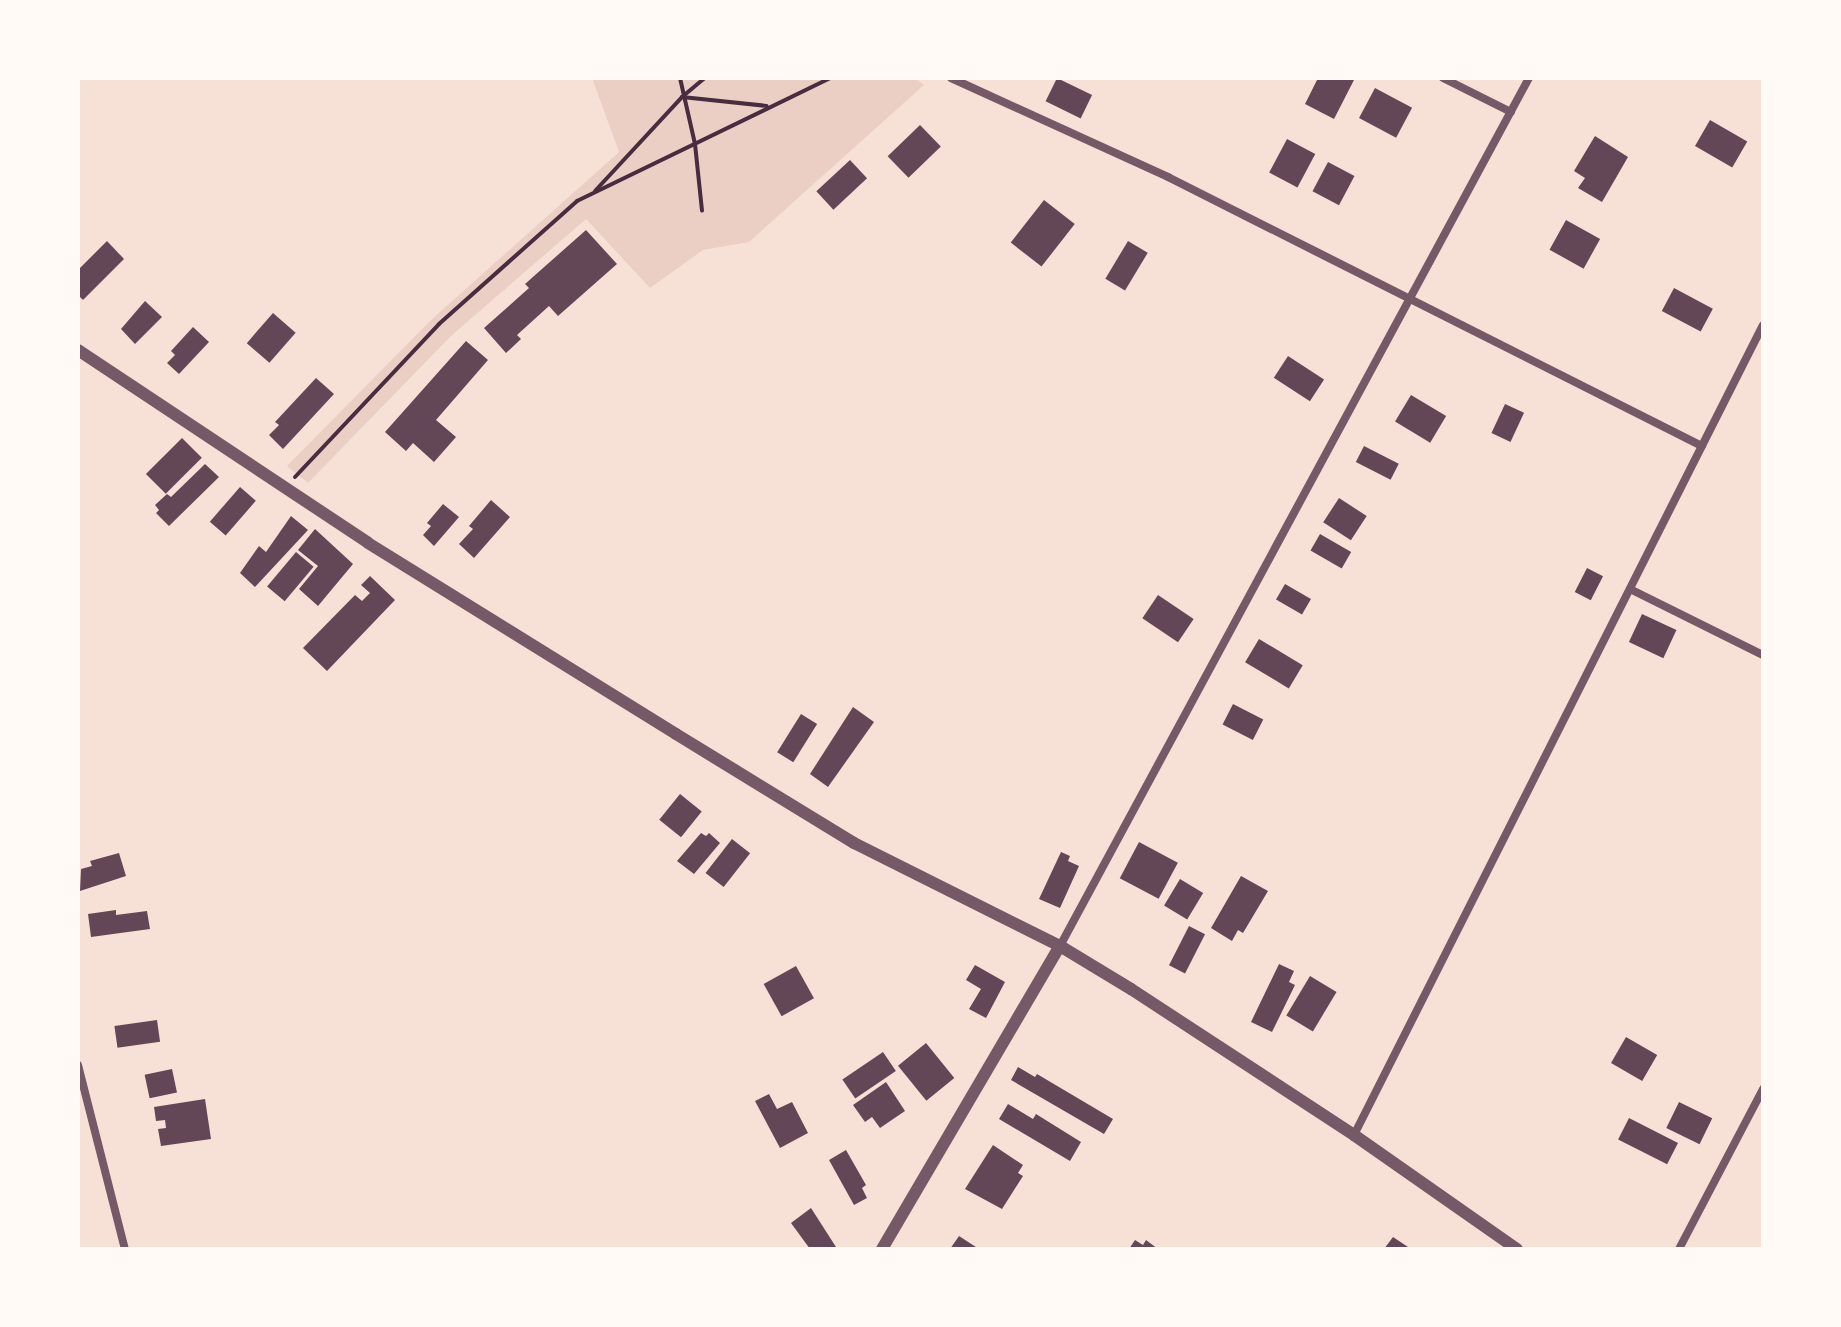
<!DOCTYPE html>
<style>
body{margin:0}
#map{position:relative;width:1841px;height:1327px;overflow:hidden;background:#f7e1d7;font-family:"PT Sans Narrow",sans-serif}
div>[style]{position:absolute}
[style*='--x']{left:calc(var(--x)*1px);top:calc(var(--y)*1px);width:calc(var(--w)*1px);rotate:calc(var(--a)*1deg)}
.green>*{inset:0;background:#ebcfc5}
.building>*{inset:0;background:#644757;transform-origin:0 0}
.path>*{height:4px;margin:-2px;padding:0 2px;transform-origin:2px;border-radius:2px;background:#4a2c40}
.minor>*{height:8px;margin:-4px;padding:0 4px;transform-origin:4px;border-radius:4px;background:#755966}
.tertiary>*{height:12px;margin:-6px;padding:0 6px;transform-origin:6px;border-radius:6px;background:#755966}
span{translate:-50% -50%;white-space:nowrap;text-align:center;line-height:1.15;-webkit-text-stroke:6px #fffaf5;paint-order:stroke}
.frame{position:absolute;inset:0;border:80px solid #fffaf5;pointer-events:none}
</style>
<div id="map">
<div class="green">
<div style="clip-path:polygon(592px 78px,915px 78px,924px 85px,749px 242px,703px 250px,650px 288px,586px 219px,451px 336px,308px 483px,287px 466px,432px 319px,619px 152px)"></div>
</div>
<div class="building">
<div style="left:1057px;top:78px;width:39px;height:26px;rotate:26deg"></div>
<div style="clip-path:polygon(1318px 78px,1355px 78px,1334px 119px,1305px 104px)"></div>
<div style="left:1375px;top:88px;width:42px;height:34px;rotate:28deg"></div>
<div style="left:1710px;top:120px;width:43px;height:30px;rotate:30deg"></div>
<div style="left:920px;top:125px;width:30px;height:45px;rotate:46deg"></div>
<div style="clip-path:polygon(1595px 136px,1628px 157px,1602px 202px,1578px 188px,1585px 178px,1574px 171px)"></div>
<div style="left:1287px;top:139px;width:32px;height:38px;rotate:28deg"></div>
<div style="left:850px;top:160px;width:25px;height:46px;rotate:47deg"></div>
<div style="left:1328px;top:162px;width:30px;height:33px;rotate:28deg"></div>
<div style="left:1044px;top:200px;width:39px;height:54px;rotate:38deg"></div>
<div style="left:1566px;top:220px;width:39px;height:34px;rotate:29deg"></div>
<div style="clip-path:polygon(586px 230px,617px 264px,558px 316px,549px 306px,517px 335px,521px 339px,506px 353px,484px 328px,529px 288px,525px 284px)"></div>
<div style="clip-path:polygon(107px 241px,124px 259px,83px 300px,78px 295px,78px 270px)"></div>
<div style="left:1128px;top:241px;width:23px;height:44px;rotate:31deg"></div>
<div style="left:1674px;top:288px;width:44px;height:26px;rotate:28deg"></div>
<div style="clip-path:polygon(145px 301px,162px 317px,135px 344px,121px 329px)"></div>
<div style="left:273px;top:313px;width:30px;height:40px;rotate:41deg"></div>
<div style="clip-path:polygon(193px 327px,209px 342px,179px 374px,167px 363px,175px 355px,171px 351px)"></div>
<div style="clip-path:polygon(466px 341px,488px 360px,436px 420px,456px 437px,434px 462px,413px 443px,406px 451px,385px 432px)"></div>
<div style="left:1288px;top:356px;width:43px;height:26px;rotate:33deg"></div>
<div style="clip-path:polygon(316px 378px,334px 394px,283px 449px,269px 435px,279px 425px,275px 422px)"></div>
<div style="left:1411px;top:395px;width:41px;height:31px;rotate:31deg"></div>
<div style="left:1505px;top:404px;width:21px;height:32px;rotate:25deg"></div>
<div style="left:182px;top:438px;width:28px;height:51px;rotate:45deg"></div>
<div style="left:1364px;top:446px;width:39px;height:18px;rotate:27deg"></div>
<div style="clip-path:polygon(205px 464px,219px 477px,169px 526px,156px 513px,159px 510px,155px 505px,167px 494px,171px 497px)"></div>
<div style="left:240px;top:487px;width:21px;height:46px;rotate:41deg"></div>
<div style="left:1339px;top:498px;width:33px;height:29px;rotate:33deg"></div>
<div style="clip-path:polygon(491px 500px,510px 517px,474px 558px,459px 544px,473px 529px,469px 526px)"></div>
<div style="clip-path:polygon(443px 504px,459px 517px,434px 546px,423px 535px,431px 526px,427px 523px)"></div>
<div style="clip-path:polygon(291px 516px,308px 530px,255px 587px,240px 573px,259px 546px,266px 552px)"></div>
<div style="clip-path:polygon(315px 529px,353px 564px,318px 606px,299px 589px,318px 566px,298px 550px)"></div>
<div style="left:1320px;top:534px;width:36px;height:19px;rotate:30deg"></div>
<div style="left:296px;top:552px;width:23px;height:45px;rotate:40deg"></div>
<div style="left:1587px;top:568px;width:18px;height:27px;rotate:27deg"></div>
<div style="clip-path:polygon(370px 576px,395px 600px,327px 671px,303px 648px,355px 595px,362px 601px,370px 593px,361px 585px)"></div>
<div style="left:1285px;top:584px;width:30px;height:18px;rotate:30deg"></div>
<div style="left:1158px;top:595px;width:43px;height:28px;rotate:34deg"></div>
<div style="left:1642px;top:614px;width:38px;height:31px;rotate:25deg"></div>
<div style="left:1259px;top:639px;width:51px;height:27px;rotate:31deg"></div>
<div style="left:1233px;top:704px;width:34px;height:23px;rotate:27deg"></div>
<div style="clip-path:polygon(853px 707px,874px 722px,828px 787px,810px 774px)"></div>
<div style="left:801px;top:714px;width:19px;height:45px;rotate:32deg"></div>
<div style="left:680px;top:794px;width:28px;height:33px;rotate:39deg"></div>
<div style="clip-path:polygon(701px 833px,706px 836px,709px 833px,720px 843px,694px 874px,677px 861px)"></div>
<div style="left:732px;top:839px;width:23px;height:43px;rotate:38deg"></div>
<div style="left:1139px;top:842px;width:44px;height:41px;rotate:28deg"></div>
<div style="clip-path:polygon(1061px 852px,1070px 856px,1068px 861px,1079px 866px,1060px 908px,1039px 899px)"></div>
<div style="clip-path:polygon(119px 853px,126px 876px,80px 891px,81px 869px,92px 866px,90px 861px)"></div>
<div style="clip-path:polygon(1241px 876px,1268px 891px,1243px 933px,1238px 930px,1232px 941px,1211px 928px)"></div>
<div style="left:1180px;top:879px;width:27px;height:31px;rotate:31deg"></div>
<div style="clip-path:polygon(116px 910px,116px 915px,147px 911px,150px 929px,91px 937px,88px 914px)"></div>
<div style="left:1189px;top:926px;width:18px;height:44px;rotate:27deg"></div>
<div style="clip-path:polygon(1279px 964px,1294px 971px,1289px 982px,1295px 985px,1272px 1032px,1251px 1022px)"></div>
<div style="clip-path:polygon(975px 965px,1005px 982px,986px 1018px,969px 1009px,981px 989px,966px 980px)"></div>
<div style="left:796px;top:966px;width:37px;height:37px;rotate:61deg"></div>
<div style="left:1310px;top:976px;width:31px;height:46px;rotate:31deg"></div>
<div style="left:157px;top:1020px;width:22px;height:43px;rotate:82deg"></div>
<div style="left:1626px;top:1037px;width:36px;height:30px;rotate:30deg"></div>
<div style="left:926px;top:1043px;width:45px;height:36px;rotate:51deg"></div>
<div style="left:883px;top:1052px;width:23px;height:49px;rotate:56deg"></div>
<div style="clip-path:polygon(1018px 1067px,1035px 1077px,1037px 1074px,1113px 1119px,1104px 1134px,1011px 1080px)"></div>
<div style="left:172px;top:1069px;width:24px;height:28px;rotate:78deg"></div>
<div style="clip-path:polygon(886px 1082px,905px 1111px,880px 1128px,872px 1117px,865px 1122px,853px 1105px)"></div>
<div style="clip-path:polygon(769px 1094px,777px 1109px,792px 1102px,808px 1133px,780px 1148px,755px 1101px)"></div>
<div style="clip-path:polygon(205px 1099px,211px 1139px,161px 1146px,158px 1129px,166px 1128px,165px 1120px,156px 1121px,154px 1107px)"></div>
<div style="left:1679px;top:1102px;width:37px;height:29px;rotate:26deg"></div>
<div style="clip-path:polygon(1008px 1104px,1033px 1119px,1036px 1114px,1081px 1142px,1070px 1161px,999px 1119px)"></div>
<div style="left:1629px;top:1118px;width:55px;height:24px;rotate:27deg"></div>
<div style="clip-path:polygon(993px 1145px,1023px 1165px,1018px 1173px,1023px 1176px,1002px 1209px,965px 1189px)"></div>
<div style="clip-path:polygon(846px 1150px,866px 1185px,862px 1188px,867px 1198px,854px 1205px,829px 1160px)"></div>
<div style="clip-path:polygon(811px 1208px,836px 1247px,833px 1249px,810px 1249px,791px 1223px)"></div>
<div style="clip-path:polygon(959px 1236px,979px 1249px,950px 1249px)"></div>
<div style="clip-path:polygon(1393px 1237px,1411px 1249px,1384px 1249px)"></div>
<div style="clip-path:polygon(1135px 1240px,1143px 1245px,1146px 1240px,1158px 1249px,1129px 1249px)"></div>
</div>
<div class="path">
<div style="--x:680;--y:78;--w:68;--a:77.2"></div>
<div style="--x:695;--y:144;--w:67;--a:84"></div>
<div style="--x:682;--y:97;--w:85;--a:6"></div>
<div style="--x:595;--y:191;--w:128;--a:-47.2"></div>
<div style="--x:682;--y:97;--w:30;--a:-40"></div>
<div style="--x:295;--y:477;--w:210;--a:-46.7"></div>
<div style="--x:439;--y:324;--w:185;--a:-41.7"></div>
<div style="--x:577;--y:201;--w:281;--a:-25.9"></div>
</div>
<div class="minor">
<div style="--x:951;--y:78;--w:239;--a:24.5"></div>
<div style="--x:1168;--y:177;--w:598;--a:26.74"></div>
<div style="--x:1443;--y:78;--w:76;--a:26.6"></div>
<div style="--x:1630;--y:589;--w:148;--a:26.4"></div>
<div style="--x:1060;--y:946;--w:987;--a:-61.62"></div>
<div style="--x:78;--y:1065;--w:190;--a:75.7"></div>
<div style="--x:1354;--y:1135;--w:907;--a:-63.21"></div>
<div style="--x:1679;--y:1249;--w:181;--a:-62.3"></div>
</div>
<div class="tertiary">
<div style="--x:78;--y:350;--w:348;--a:33.6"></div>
<div style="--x:368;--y:543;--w:362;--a:31.8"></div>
<div style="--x:676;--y:734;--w:209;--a:31.5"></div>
<div style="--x:854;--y:843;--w:230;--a:26.6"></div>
<div style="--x:1060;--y:946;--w:83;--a:31.2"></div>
<div style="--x:1131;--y:989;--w:267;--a:33.2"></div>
<div style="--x:1354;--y:1135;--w:199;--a:35"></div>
<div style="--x:882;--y:1249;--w:351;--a:-59.6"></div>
</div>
<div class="frame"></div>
</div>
